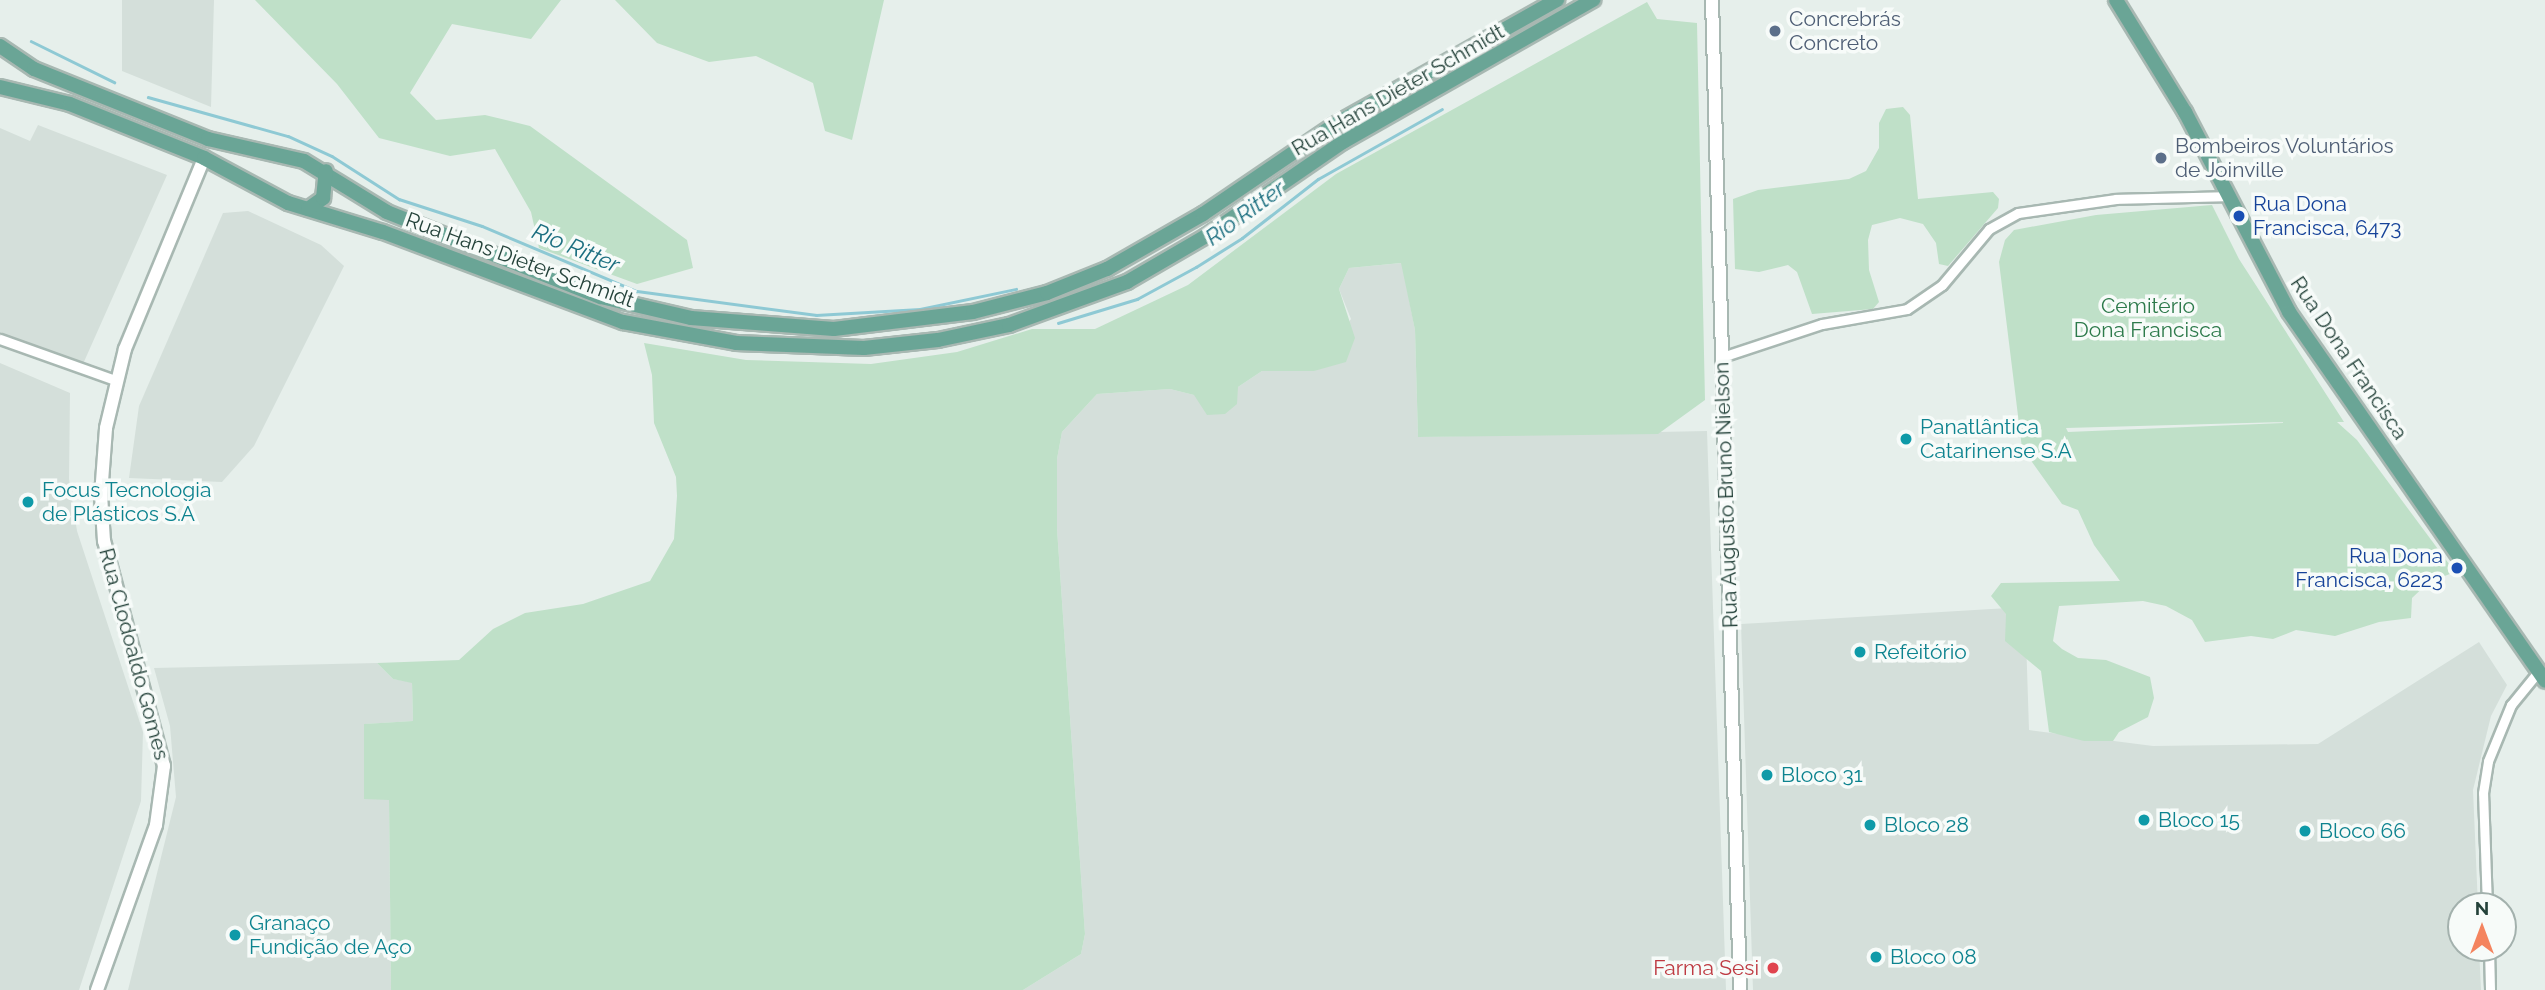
<!DOCTYPE html>
<meta charset="utf-8">
<style>
body{margin:0}
#map{position:relative;width:2545px;height:990px;overflow:hidden;background:#e6efeb;font-family:Raleway,sans-serif}
div>[style]{position:absolute}
[style*='--x']{left:calc(var(--x)*1px);top:calc(var(--y)*1px);width:calc(var(--w)*1px);rotate:calc(var(--a)*1deg)}
.built>*{inset:0;background:#d4dfda}
.green>*{inset:0;background:#bfe0c8}
.stream>*{height:2.5px;margin:-1.25px;padding:0 1.25px;transform-origin:1.25px;border-radius:1.25px;background:#8ec9d4}
.roads{filter:drop-shadow(2px 0 #a8b8b2) drop-shadow(-2px 0 #a8b8b2) drop-shadow(0 2px #a8b8b2) drop-shadow(0 -2px #a8b8b2)}
.minor>*{height:9px;margin:-4.5px;padding:0 4.5px;transform-origin:4.5px;border-radius:4.5px;background:#fff}
.secondary>*{height:12px;margin:-6px;padding:0 6px;transform-origin:6px;border-radius:6px;background:#fff}
.primary>*{height:14px;margin:-7px;padding:0 7px;transform-origin:7px;border-radius:7px;background:#6aa596}
.dots>*{width:19px;height:19px;translate:-50% -50%;box-sizing:border-box;border:4px solid #f7fbf9;border-radius:50%}
span{translate:-50% -50%;white-space:nowrap;text-align:center;line-height:1.15;-webkit-text-stroke:7px #f7fbf9;paint-order:stroke}
.service-label{font-size:21px;color:#4e5e75}
.left{translate:0 -50%;text-align:left}
.street-label{font-size:21px;color:#24423a}
.transit-label{font-size:21px;color:#164399}
.right{translate:-100% -50%;text-align:right}
.park-label{font-size:21px;color:#2d7a4b}
.culture-label{font-size:21px;color:#0d838f}
.health-label{font-size:21px;color:#be3a42}
.water-label{font-size:23px;color:#1c6f80;font-style:italic}
.north{position:absolute;left:2447px;top:892px;width:70px;height:70px;box-sizing:border-box;background:#f7fbf9;border:2px solid #a3b1ad;border-radius:50%;rotate:0deg;font-size:19px;font-weight:700;line-height:28px;text-align:center;color:#24423a}
.north::after{content:'';display:block;margin:auto;width:24px;height:32px;background:#f4845f;clip-path:polygon(50% 0,100% 100%,50% 72%,0 100%)}
</style>
<div id="map">
<div class="built">
<div style="clip-path:polygon(122px 0,214px 0,211px 107px,122px 71px)"></div>
<div style="clip-path:polygon(38px 125px,167px 175px,79px 373px,0 342px,0 128px,30px 141px)"></div>
<div style="clip-path:polygon(248px 211px,321px 245px,344px 266px,254px 446px,222px 482px,129px 478px,139px 406px,223px 213px)"></div>
<div style="clip-path:polygon(1402px 263px,1415px 330px,1418px 437px,1707px 431px,1726px 990px,1023px 990px,1081px 954px,1085px 934px,1057px 529px,1057px 459px,1062px 432px,1097px 394px,1170px 389px,1194px 395px,1238px 387px,1262px 371px,1314px 371px,1351px 319px,1339px 289px,1349px 268px)"></div>
<div style="clip-path:polygon(0 363px,70px 393px,69px 479px,77px 531px,143px 732px,141px 801px,79px 990px,0 990px)"></div>
<div style="clip-path:polygon(2025px 607px,2029px 730px,2153px 746px,2318px 744px,2479px 642px,2507px 685px,2491px 716px,2473px 790px,2478px 906px,2461px 906px,2461px 948px,2479px 948px,2481px 990px,1753px 990px,1741px 624px)"></div>
<div style="clip-path:polygon(377px 663px,393px 679px,412px 682px,413px 721px,365px 724px,389px 800px,391px 990px,128px 990px,176px 797px,170px 726px,154px 668px)"></div>
</div>
<div class="green">
<div style="clip-path:polygon(255px 0,561px 0,531px 39px,452px 24px,410px 93px,436px 120px,485px 115px,530px 126px,687px 240px,693px 268px,637px 284px,539px 248px,531px 212px,495px 149px,450px 156px,379px 138px,337px 84px)"></div>
<div style="clip-path:polygon(615px 0,884px 0,852px 140px,825px 131px,813px 83px,756px 56px,709px 62px,657px 43px)"></div>
<div style="clip-path:polygon(1647px 2px,1657px 19px,1697px 23px,1705px 400px,1658px 434px,1418px 437px,1415px 330px,1401px 263px,1349px 268px,1339px 289px,1355px 338px,1346px 362px,1314px 371px,1262px 371px,1238px 387px,1237px 404px,1225px 414px,1207px 415px,1194px 395px,1170px 389px,1097px 394px,1062px 432px,1057px 459px,1057px 529px,1085px 934px,1081px 954px,1023px 990px,391px 990px,389px 800px,364px 799px,364px 724px,413px 721px,412px 683px,393px 679px,377px 663px,459px 660px,493px 629px,525px 613px,583px 604px,650px 581px,674px 539px,677px 496px,676px 477px,654px 423px,652px 375px,644px 343px,746px 360px,871px 364px,957px 352px,1032px 329px,1095px 329px,1188px 285px,1336px 174px)"></div>
<div style="clip-path:polygon(1903px 107px,1910px 115px,1918px 199px,1993px 192px,1999px 199px,1998px 208px,1948px 266px,1939px 264px,1936px 243px,1923px 224px,1900px 218px,1872px 225px,1868px 240px,1869px 270px,1879px 302px,1873px 309px,1812px 314px,1797px 272px,1788px 265px,1759px 272px,1735px 269px,1733px 199px,1758px 190px,1849px 179px,1866px 171px,1879px 148px,1879px 123px,1886px 109px)"></div>
<div style="clip-path:polygon(evenodd,2212px 205px,2239px 259px,2344px 422px,2337px 422px,2357px 440px,2455px 572px,2429px 582px,2412px 598px,2411px 618px,2379px 622px,2335px 636px,2296px 630px,2273px 639px,2251px 636px,2205px 642px,2192px 620px,2166px 606px,2143px 601px,2059px 606px,2053px 641px,2062px 649px,2078px 658px,2106px 660px,2150px 677px,2154px 698px,2148px 717px,2119px 732px,2113px 741px,2084px 741px,2049px 732px,2041px 671px,2005px 641px,2006px 614px,1991px 596px,2001px 583px,2120px 581px,2094px 545px,2078px 510px,2062px 504px,2022px 448px,1999px 262px,2005px 240px,2014px 230px,2096px 215px,2212px 205px,2283px 423px,2068px 432px,2066px 428px,2283px 422px,2283px 423px)"></div>
</div>
<div class="stream">
<div style="--x:31;--y:41;--w:93;--a:26.3"></div>
<div style="--x:148;--y:97;--w:145;--a:15.6"></div>
<div style="--x:288;--y:136;--w:48;--a:24.4"></div>
<div style="--x:332;--y:156;--w:80;--a:32.7"></div>
<div style="--x:399;--y:199;--w:87;--a:18"></div>
<div style="--x:482;--y:226;--w:168;--a:22.8"></div>
<div style="--x:637;--y:291;--w:181;--a:7.6"></div>
<div style="--x:816;--y:315;--w:104;--a:-3.3"></div>
<div style="--x:920;--y:309;--w:98;--a:-11.8"></div>
<div style="--x:1058;--y:323;--w:83;--a:-16.9"></div>
<div style="--x:1137;--y:299;--w:67;--a:-28.5"></div>
<div style="--x:1196;--y:267;--w:54;--a:-32.2"></div>
<div style="--x:1242;--y:238;--w:96;--a:-37.8"></div>
<div style="--x:1318;--y:179;--w:142;--a:-29.4"></div>
</div>
<div class="roads">
<div class="minor">
<div style="--x:0;--y:339;--w:122;--a:19.6"></div>
<div style="--x:1722;--y:357;--w:105;--a:-18.3"></div>
<div style="--x:1822;--y:324;--w:86;--a:-10"></div>
<div style="--x:1907;--y:309;--w:42;--a:-34.4"></div>
<div style="--x:1942;--y:285;--w:73;--a:-50"></div>
<div style="--x:1989;--y:229;--w:33;--a:-29"></div>
<div style="--x:2018;--y:213;--w:99;--a:-8.1"></div>
<div style="--x:2116;--y:199;--w:113;--a:-1.5"></div>
<div style="--x:2487;--y:906;--w:113;--a:-92"></div>
<div style="--x:2483;--y:793;--w:32;--a:-81"></div>
<div style="--x:2488;--y:761;--w:61;--a:-67.7"></div>
<div style="--x:2511;--y:705;--w:43;--a:-50.7"></div>
<div style="--x:2489;--y:948;--w:42;--a:88.6"></div>
</div>
<div class="secondary">
<div style="--x:1712;--y:0;--w:990;--a:88.38"></div>
<div style="--x:97;--y:990;--w:175;--a:-70.3"></div>
<div style="--x:156;--y:825;--w:60;--a:-82.3"></div>
<div style="--x:164;--y:766;--w:233;--a:-104.9"></div>
<div style="--x:104;--y:541;--w:46;--a:-93.7"></div>
<div style="--x:101;--y:495;--w:67;--a:-85.7"></div>
<div style="--x:106;--y:428;--w:81;--a:-76.5"></div>
<div style="--x:125;--y:349;--w:207;--a:-67.5"></div>
</div>
<div class="primary">
<div style="--x:2116;--y:0;--w:132;--a:58.4"></div>
<div style="--x:2185;--y:112;--w:225;--a:62.5"></div>
<div style="--x:2289;--y:312;--w:449;--a:55.2"></div>
<div style="--x:0;--y:46;--w:41;--a:34.1"></div>
<div style="--x:34;--y:69;--w:188;--a:21.9"></div>
<div style="--x:208;--y:139;--w:98;--a:12.9"></div>
<div style="--x:304;--y:161;--w:97;--a:31.6"></div>
<div style="--x:387;--y:212;--w:230;--a:21.7"></div>
<div style="--x:601;--y:297;--w:92;--a:13.1"></div>
<div style="--x:691;--y:318;--w:143;--a:4.4"></div>
<div style="--x:834;--y:329;--w:140;--a:-7"></div>
<div style="--x:973;--y:312;--w:76;--a:-14.4"></div>
<div style="--x:1047;--y:293;--w:65;--a:-21.8"></div>
<div style="--x:1107;--y:269;--w:111;--a:-29.8"></div>
<div style="--x:1203;--y:214;--w:158;--a:-34.2"></div>
<div style="--x:1334;--y:125;--w:256;--a:-29.3"></div>
<div style="--x:0;--y:87;--w:72;--a:13.7"></div>
<div style="--x:70;--y:104;--w:144;--a:21.9"></div>
<div style="--x:204;--y:158;--w:95;--a:28.2"></div>
<div style="--x:288;--y:203;--w:99;--a:17"></div>
<div style="--x:383;--y:232;--w:256;--a:20.6"></div>
<div style="--x:623;--y:322;--w:115;--a:10.5"></div>
<div style="--x:736;--y:343;--w:128;--a:2.2"></div>
<div style="--x:864;--y:348;--w:74;--a:-6.2"></div>
<div style="--x:938;--y:340;--w:73;--a:-11.9"></div>
<div style="--x:1009;--y:325;--w:126;--a:-20"></div>
<div style="--x:1127;--y:282;--w:91;--a:-30.2"></div>
<div style="--x:1206;--y:236;--w:166;--a:-34.5"></div>
<div style="--x:1343;--y:142;--w:288;--a:-29.6"></div>
<div style="--x:308;--y:209;--w:19;--a:-36"></div>
<div style="--x:323;--y:198;--w:27;--a:-84"></div>
</div>
</div>
<div class="dots">
<div style="left:1775px;top:31px;background:#5c6f8a"></div>
<div style="left:2161px;top:158px;background:#5c6f8a"></div>
<div style="left:2239px;top:216px;background:#1a4fb4"></div>
<div style="left:1906px;top:439px;background:#0f9aa8"></div>
<div style="left:28px;top:502px;background:#0f9aa8"></div>
<div style="left:2457px;top:568px;background:#1a4fb4"></div>
<div style="left:1860px;top:652px;background:#0f9aa8"></div>
<div style="left:1767px;top:775px;background:#0f9aa8"></div>
<div style="left:2144px;top:820px;background:#0f9aa8"></div>
<div style="left:1870px;top:825px;background:#0f9aa8"></div>
<div style="left:2305px;top:831px;background:#0f9aa8"></div>
<div style="left:235px;top:935px;background:#0f9aa8"></div>
<div style="left:1876px;top:957px;background:#0f9aa8"></div>
<div style="left:1773px;top:968px;background:#e0444e"></div>
</div>
<div class="service-label">
<span class="left" style="left:1789px;top:31px">Concrebrás<br>Concreto</span>
<span class="left" style="left:2175px;top:158px">Bombeiros Voluntários<br>de Joinville</span>
</div>
<div class="street-label">
<span style="left:1398px;top:90px;rotate:-30deg">Rua Hans Dieter Schmidt</span>
<span style="left:520px;top:260px;rotate:20deg">Rua Hans Dieter Schmidt</span>
<span style="left:2349px;top:358px;rotate:56deg">Rua Dona Francisca</span>
<span style="left:1726px;top:495px;rotate:-92deg">Rua Augusto Bruno Nielson</span>
<span style="left:134px;top:654px;rotate:75deg">Rua Clodoaldo Gomes</span>
</div>
<div class="transit-label">
<span class="left" style="left:2253px;top:216px">Rua Dona<br>Francisca, 6473</span>
<span class="right" style="left:2443px;top:568px">Rua Dona<br>Francisca, 6223</span>
</div>
<div class="park-label">
<span style="left:2148px;top:318px">Cemitério<br>Dona Francisca</span>
</div>
<div class="culture-label">
<span class="left" style="left:1920px;top:439px">Panatlântica<br>Catarinense S.A</span>
<span class="left" style="left:42px;top:502px">Focus Tecnologia<br>de Plásticos S.A</span>
<span class="left" style="left:1874px;top:652px">Refeitório</span>
<span class="left" style="left:1781px;top:775px">Bloco 31</span>
<span class="left" style="left:2158px;top:820px">Bloco 15</span>
<span class="left" style="left:1884px;top:825px">Bloco 28</span>
<span class="left" style="left:2319px;top:831px">Bloco 66</span>
<span class="left" style="left:249px;top:935px">Granaço<br>Fundição de Aço</span>
<span class="left" style="left:1890px;top:957px">Bloco 08</span>
</div>
<div class="health-label">
<span class="right" style="left:1759px;top:968px">Farma Sesi</span>
</div>
<div class="water-label">
<span style="left:1245px;top:213px;rotate:-36deg">Rio Ritter</span>
<span style="left:576px;top:248px;rotate:23deg">Rio Ritter</span>
</div>
<div class="north">N</div>
</div>
